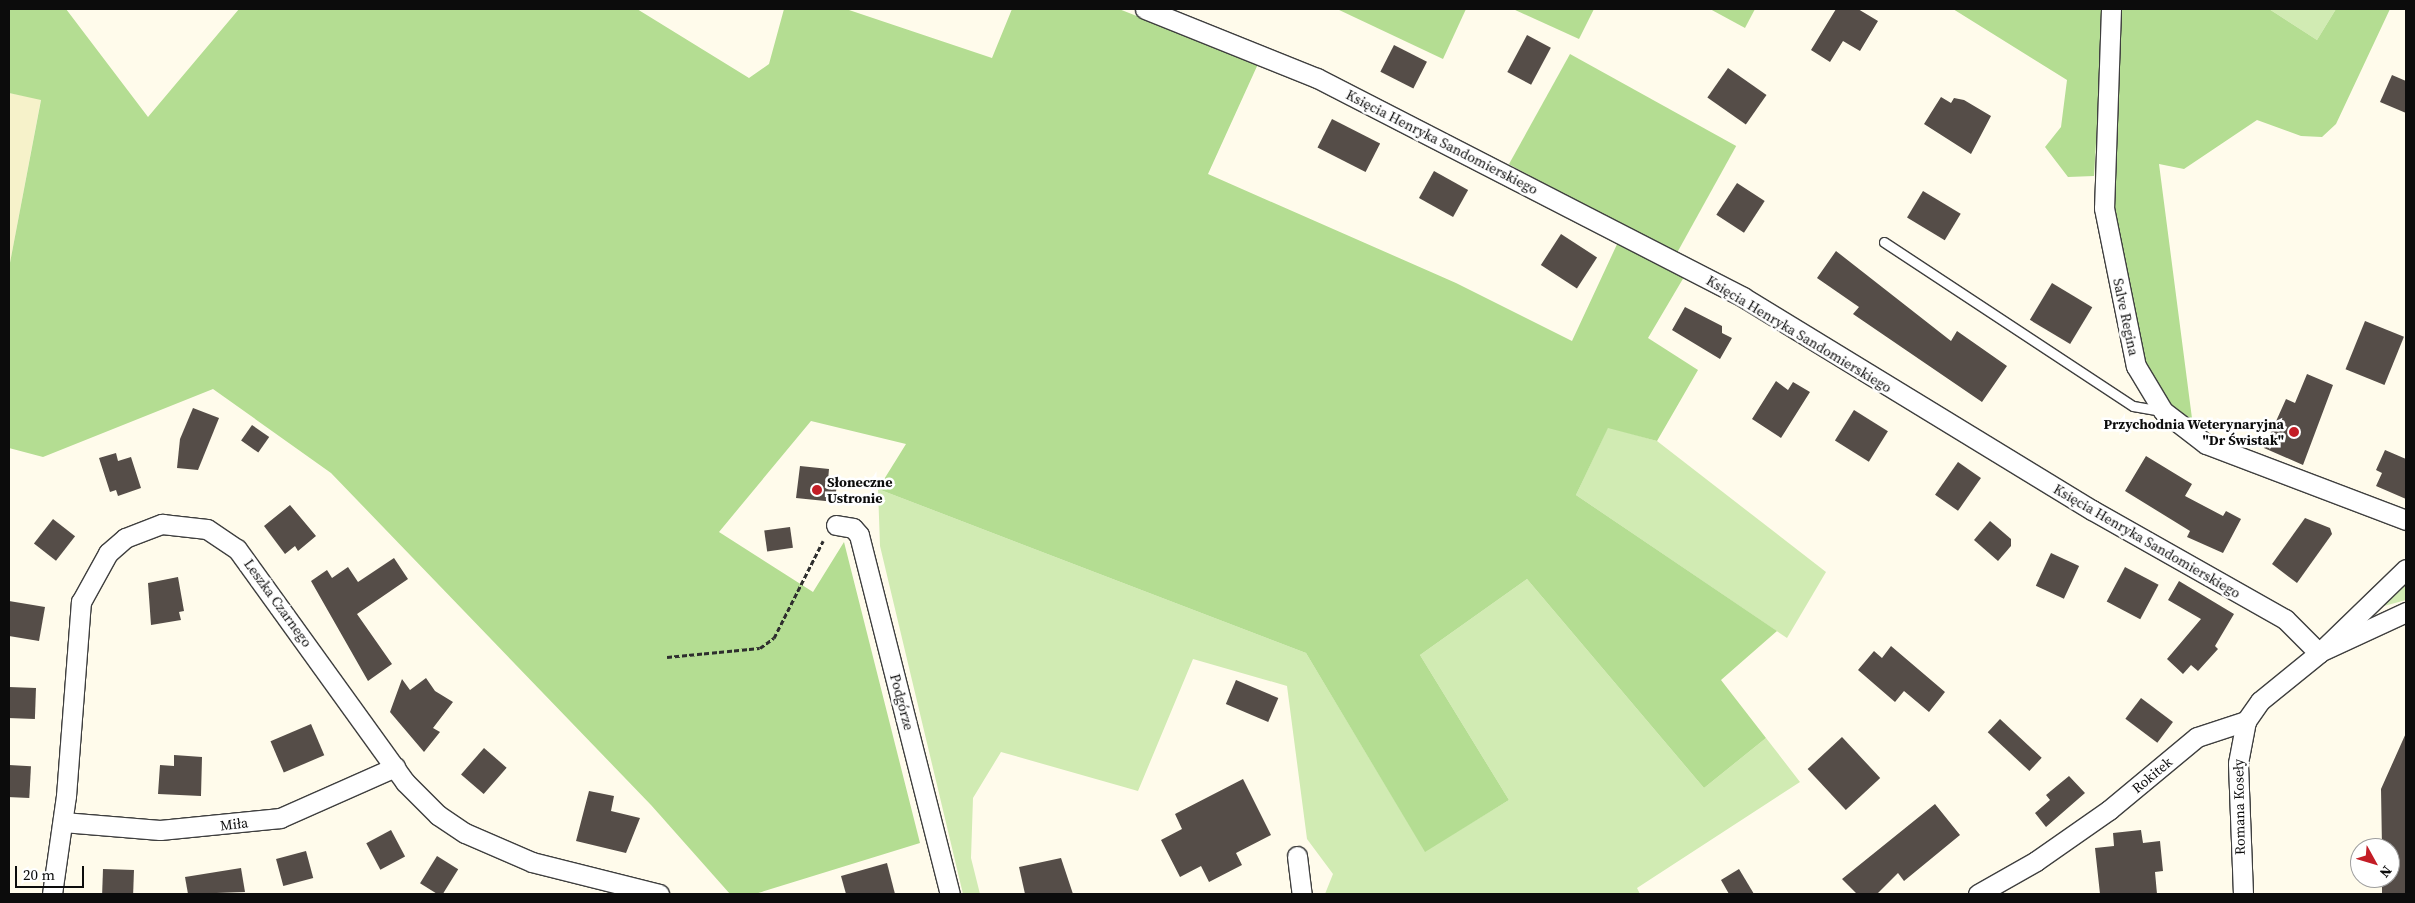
<!DOCTYPE html>
<meta charset="utf-8">
<style>
body{margin:0}
#map{position:relative;width:2415px;height:903px;overflow:hidden;background:#fffbeb;font-family:"Source Serif 4",serif}
div>[style]{position:absolute}
[style*='--x']{left:calc(var(--x)*1px);top:calc(var(--y)*1px);width:calc(var(--w)*1px);rotate:calc(var(--a)*1deg)}
.farmland>*{inset:0;background:#f6f2ca}
.green>*{inset:0;background:#d1ebb3}
.forest>*{inset:0;background:#b4dd92;transform-origin:0 0}
.building>*{inset:0;background:#554d48;transform-origin:0 0}
.path>*{height:3px;margin-top:-1.5px;transform-origin:0;background:repeating-linear-gradient(90deg,#2e2e2e 0 5px,transparent 0 7.5px)}
.roads{filter:drop-shadow(1px 0 #3f3f3f) drop-shadow(-1px 0 #3f3f3f) drop-shadow(0 1px #3f3f3f) drop-shadow(0 -1px #3f3f3f)}
.lane>*{height:9px;margin:-4.5px;padding:0 4.5px;transform-origin:4.5px;border-radius:4.5px;background:#fff}
.street>*{height:19px;margin:-9.5px;padding:0 9.5px;transform-origin:9.5px;border-radius:9.5px;background:#fff}
.dots>*{width:14px;height:14px;translate:-50% -50%;box-sizing:border-box;border:2px solid #fff;border-radius:50%}
span{translate:-50% -50%;white-space:nowrap;text-align:center;line-height:1.15;-webkit-text-stroke:5px #fff;paint-order:stroke}
.street-label{font-size:14px;color:#0c0c0c}
.poi-label{font-size:14px;color:#0c0c0c;font-weight:700}
.right{translate:-100% -50%;text-align:right}
.left{translate:0 -50%;text-align:left}
.frame{position:absolute;inset:0;border:10px solid #0c0c0c;pointer-events:none}
.north{position:absolute;left:2350px;top:838px;width:50px;height:50px;box-sizing:border-box;background:#fff;border:1px solid #9e9e9e;border-radius:50%;rotate:129deg;font-size:14px;font-weight:700;line-height:20px;text-align:center;color:#0c0c0c}
.north::after{content:'';display:block;margin:auto;width:18px;height:22px;background:#c31d26;clip-path:polygon(50% 0,100% 100%,50% 72%,0 100%)}
.scale{position:absolute;left:15px;top:866px;width:69px;height:22px;box-sizing:border-box;border:2px solid #0c0c0c;border-top:0;padding-left:6px;font-size:15px;line-height:18px;white-space:nowrap;color:#0c0c0c;-webkit-text-stroke:4px #fff;paint-order:stroke}
</style>
<div id="map">
<div class="farmland">
<div style="clip-path:polygon(9px 93px,41px 99px,9px 268px)"></div>
</div>
<div class="green">
<div style="clip-path:polygon(2269px 9px,2336px 9px,2317px 40px)"></div>
<div style="clip-path:polygon(1608px 427px,1657px 441px,1826px 572px,1787px 638px,1576px 495px)"></div>
<div style="clip-path:polygon(878px 489px,1306px 653px,1425px 851px,1509px 800px,1420px 655px,1527px 579px,1704px 788px,1766px 738px,1800px 782px,1637px 888px,1640px 894px,1325px 894px,1333px 874px,1307px 839px,1287px 686px,1193px 659px,1138px 791px,1001px 752px,973px 798px,971px 858px,980px 894px,963px 894px,880px 546px)"></div>
<div style="clip-path:polygon(2406px 583px,2406px 600px,2384px 606px)"></div>
</div>
<div class="forest">
<div style="clip-path:polygon(9px 9px,66px 9px,148px 117px,239px 9px,637px 9px,749px 78px,769px 64px,784px 9px,846px 9px,992px 58px,1012px 9px,1119px 9px,1258px 64px,1208px 174px,1456px 283px,1572px 341px,1619px 240px,1684px 277px,1648px 338px,1698px 370px,1657px 441px,1608px 428px,1576px 495px,1777px 631px,1721px 680px,1766px 738px,1704px 788px,1527px 579px,1420px 655px,1509px 800px,1425px 852px,1306px 653px,878px 489px,906px 444px,811px 421px,719px 532px,813px 592px,844px 542px,920px 843px,755px 894px,730px 894px,651px 805px,331px 473px,213px 389px,43px 457px,9px 448px,9px 268px,41px 100px,9px 93px)"></div>
<div style="clip-path:polygon(1337px 9px,1466px 9px,1443px 59px)"></div>
<div style="clip-path:polygon(1513px 9px,1594px 9px,1579px 39px)"></div>
<div style="clip-path:polygon(1710px 9px,1755px 9px,1745px 28px)"></div>
<div style="clip-path:polygon(1953px 9px,2104px 9px,2094px 176px,2068px 177px,2045px 147px,2061px 127px,2067px 80px)"></div>
<div style="clip-path:polygon(2120px 9px,2269px 9px,2317px 40px,2336px 9px,2390px 9px,2336px 124px,2322px 137px,2301px 136px,2257px 120px,2184px 169px,2159px 164px,2193px 426px,2169px 406px,2144px 363px,2112px 211px)"></div>
<div style="left:1570px;top:54px;width:190px;height:126px;rotate:29deg"></div>
</div>
<div class="building">
<div style="clip-path:polygon(1836px 9px,1858px 9px,1878px 21px,1860px 51px,1843px 41px,1830px 62px,1811px 50px)"></div>
<div style="left:1527px;top:35px;width:27px;height:42px;rotate:28deg"></div>
<div style="left:1394px;top:45px;width:37px;height:30px;rotate:27deg"></div>
<div style="left:1728px;top:68px;width:47px;height:36px;rotate:35deg"></div>
<div style="clip-path:polygon(2392px 75px,2406px 81px,2406px 113px,2380px 102px)"></div>
<div style="clip-path:polygon(1941px 97px,1951px 103px,1954px 98px,1964px 100px,1991px 116px,1971px 154px,1924px 124px)"></div>
<div style="left:1332px;top:119px;width:54px;height:32px;rotate:27deg"></div>
<div style="left:1434px;top:171px;width:39px;height:31px;rotate:29deg"></div>
<div style="left:1737px;top:183px;width:33px;height:38px;rotate:33deg"></div>
<div style="left:1923px;top:191px;width:44px;height:31px;rotate:31deg"></div>
<div style="left:1561px;top:234px;width:43px;height:37px;rotate:33deg"></div>
<div style="clip-path:polygon(1836px 251px,1951px 341px,1957px 331px,2007px 366px,1982px 402px,1853px 314px,1859px 307px,1817px 278px)"></div>
<div style="left:2052px;top:283px;width:47px;height:43px;rotate:31deg"></div>
<div style="clip-path:polygon(1685px 307px,1722px 326px,1722px 333px,1732px 338px,1720px 359px,1672px 330px)"></div>
<div style="left:2365px;top:321px;width:42px;height:52px;rotate:22deg"></div>
<div style="clip-path:polygon(2307px 374px,2333px 385px,2303px 465px,2264px 448px,2286px 399px,2295px 403px)"></div>
<div style="clip-path:polygon(1776px 381px,1788px 390px,1793px 382px,1810px 392px,1781px 438px,1752px 419px)"></div>
<div style="clip-path:polygon(193px 408px,219px 418px,198px 470px,177px 468px,180px 439px)"></div>
<div style="left:1854px;top:410px;width:40px;height:36px;rotate:32deg"></div>
<div style="left:252px;top:425px;width:21px;height:19px;rotate:35deg"></div>
<div style="clip-path:polygon(2385px 450px,2406px 459px,2406px 499px,2376px 486px,2382px 473px,2376px 470px)"></div>
<div style="clip-path:polygon(116px 453px,118px 461px,131px 457px,141px 488px,118px 496px,116px 490px,110px 492px,99px 458px)"></div>
<div style="clip-path:polygon(2146px 456px,2192px 484px,2185px 496px,2223px 516px,2226px 511px,2241px 519px,2223px 553px,2187px 537px,2190px 531px,2125px 491px)"></div>
<div style="left:1958px;top:462px;width:28px;height:40px;rotate:35deg"></div>
<div style="clip-path:polygon(800px 466px,829px 469px,828px 481px,837px 482px,835px 502px,796px 498px)"></div>
<div style="clip-path:polygon(290px 505px,316px 536px,298px 551px,295px 546px,285px 554px,264px 526px)"></div>
<div style="clip-path:polygon(2305px 518px,2330px 528px,2332px 534px,2297px 583px,2272px 564px)"></div>
<div style="left:53px;top:519px;width:28px;height:31px;rotate:38deg"></div>
<div style="clip-path:polygon(1990px 521px,2011px 539px,2011px 546px,1998px 561px,1974px 540px)"></div>
<div style="left:790px;top:527px;width:21px;height:26px;rotate:82deg"></div>
<div style="left:2051px;top:553px;width:31px;height:36px;rotate:25deg"></div>
<div style="clip-path:polygon(394px 558px,408px 579px,357px 614px,392px 664px,368px 681px,311px 581px,327px 570px,332px 578px,348px 567px,358px 582px)"></div>
<div style="left:2125px;top:567px;width:38px;height:39px;rotate:28deg"></div>
<div style="clip-path:polygon(178px 577px,184px 611px,179px 612px,181px 620px,151px 625px,148px 583px)"></div>
<div style="clip-path:polygon(2179px 581px,2234px 614px,2215px 646px,2218px 649px,2198px 671px,2191px 665px,2183px 674px,2167px 659px,2201px 619px,2168px 600px)"></div>
<div style="clip-path:polygon(9px 601px,45px 607px,39px 641px,9px 636px)"></div>
<div style="clip-path:polygon(1891px 646px,1945px 692px,1929px 712px,1904px 691px,1895px 702px,1858px 670px,1874px 651px,1882px 658px)"></div>
<div style="clip-path:polygon(426px 678px,435px 691px,453px 702px,433px 728px,440px 732px,424px 752px,390px 712px,402px 679px,410px 690px)"></div>
<div style="left:1236px;top:680px;width:46px;height:26px;rotate:23deg"></div>
<div style="left:9px;top:687px;width:27px;height:31px;rotate:2deg"></div>
<div style="left:2141px;top:698px;width:40px;height:26px;rotate:37deg"></div>
<div style="left:2000px;top:719px;width:57px;height:18px;rotate:43deg"></div>
<div style="left:311px;top:724px;width:34px;height:44px;rotate:67deg"></div>
<div style="clip-path:polygon(2406px 733px,2406px 894px,2382px 894px,2382px 878px,2390px 878px,2390px 848px,2382px 848px,2381px 789px)"></div>
<div style="left:1842px;top:737px;width:56px;height:47px;rotate:47deg"></div>
<div style="left:484px;top:748px;width:30px;height:35px;rotate:41deg"></div>
<div style="clip-path:polygon(174px 755px,202px 757px,201px 796px,158px 794px,160px 765px,174px 766px)"></div>
<div style="left:9px;top:765px;width:22px;height:32px;rotate:3deg"></div>
<div style="clip-path:polygon(2069px 776px,2085px 793px,2046px 827px,2035px 813px,2050px 800px,2046px 795px)"></div>
<div style="clip-path:polygon(1243px 779px,1271px 835px,1236px 853px,1242px 865px,1209px 882px,1201px 866px,1180px 877px,1161px 840px,1182px 829px,1175px 814px)"></div>
<div style="clip-path:polygon(589px 791px,614px 796px,611px 811px,640px 818px,626px 853px,576px 841px)"></div>
<div style="clip-path:polygon(1935px 804px,1960px 835px,1904px 881px,1898px 873px,1877px 894px,1857px 894px,1842px 879px)"></div>
<div style="left:391px;top:830px;width:30px;height:28px;rotate:62deg"></div>
<div style="clip-path:polygon(2141px 830px,2143px 843px,2160px 841px,2163px 871px,2155px 872px,2157px 894px,2100px 894px,2095px 848px,2114px 846px,2113px 833px)"></div>
<div style="left:306px;top:851px;width:28px;height:31px;rotate:75deg"></div>
<div style="left:437px;top:856px;width:25px;height:32px;rotate:32deg"></div>
<div style="clip-path:polygon(1061px 858px,1073px 894px,1025px 894px,1019px 867px)"></div>
<div style="clip-path:polygon(887px 863px,895px 894px,846px 894px,841px 876px)"></div>
<div style="clip-path:polygon(241px 868px,245px 892px,188px 894px,185px 877px)"></div>
<div style="left:103px;top:869px;width:31px;height:25px;rotate:2deg"></div>
<div style="clip-path:polygon(1739px 869px,1754px 894px,1729px 894px,1721px 880px)"></div>
</div>
<div class="path">
<div style="--x:667;--y:657;--w:93;--a:-5.5"></div>
<div style="--x:760;--y:648;--w:17;--a:-36"></div>
<div style="--x:774;--y:638;--w:109;--a:-63.2"></div>
</div>
<div class="roads">
<div class="lane">
<div style="--x:1884;--y:242;--w:298;--a:33.4"></div>
<div style="--x:2133;--y:406;--w:29;--a:10"></div>
</div>
<div class="street">
<div style="--x:1145;--y:9;--w:185;--a:21.9"></div>
<div style="--x:1317;--y:78;--w:479;--a:27.2"></div>
<div style="--x:1743;--y:297;--w:409;--a:31.4"></div>
<div style="--x:2092;--y:510;--w:222;--a:29.5"></div>
<div style="--x:2285;--y:619;--w:48;--a:45"></div>
<div style="--x:2111;--y:9;--w:199;--a:92"></div>
<div style="--x:2104;--y:208;--w:161;--a:78.6"></div>
<div style="--x:2136;--y:366;--w:52;--a:59"></div>
<div style="--x:2163;--y:411;--w:54;--a:37.5"></div>
<div style="--x:2206;--y:444;--w:214;--a:20.8"></div>
<div style="--x:836;--y:525;--w:17;--a:10"></div>
<div style="--x:853;--y:528;--w:9;--a:49"></div>
<div style="--x:859;--y:535;--w:370;--a:75.8"></div>
<div style="--x:2322;--y:651;--w:93;--a:-24.9"></div>
<div style="--x:63;--y:822;--w:97;--a:4.7"></div>
<div style="--x:160;--y:830;--w:121;--a:-5.7"></div>
<div style="--x:280;--y:818;--w:126;--a:-23.9"></div>
<div style="--x:1297;--y:856;--w:38;--a:83"></div>
<div style="--x:52;--y:894;--w:99;--a:-81.9"></div>
<div style="--x:66;--y:796;--w:195;--a:-85.6"></div>
<div style="--x:81;--y:602;--w:56;--a:-61.1"></div>
<div style="--x:108;--y:553;--w:23;--a:-41"></div>
<div style="--x:125;--y:538;--w:40;--a:-21"></div>
<div style="--x:162;--y:524;--w:45;--a:6.3"></div>
<div style="--x:207;--y:529;--w:36;--a:34"></div>
<div style="--x:237;--y:549;--w:287;--a:54.2"></div>
<div style="--x:405;--y:782;--w:47;--a:45"></div>
<div style="--x:438;--y:815;--w:32;--a:34"></div>
<div style="--x:465;--y:833;--w:73;--a:23.4"></div>
<div style="--x:532;--y:862;--w:131;--a:14.1"></div>
<div style="--x:1978;--y:894;--w:67;--a:-29.6"></div>
<div style="--x:2036;--y:861;--w:89;--a:-34.9"></div>
<div style="--x:2109;--y:810;--w:114;--a:-39.7"></div>
<div style="--x:2197;--y:737;--w:52;--a:-18.1"></div>
<div style="--x:2243;--y:894;--w:131;--a:-92.2"></div>
<div style="--x:2238;--y:763;--w:43;--a:-79.2"></div>
<div style="--x:2246;--y:721;--w:24;--a:-55"></div>
<div style="--x:2260;--y:701;--w:76;--a:-39.1"></div>
<div style="--x:2319;--y:653;--w:121;--a:-44"></div>
</div>
</div>
<div class="dots">
<div style="left:2294px;top:432px;background:#c31d26"></div>
<div style="left:817px;top:490px;background:#c31d26"></div>
</div>
<div class="street-label">
<span style="left:1442px;top:142px;rotate:27deg">Księcia Henryka Sandomierskiego</span>
<span style="left:2126px;top:317px;rotate:78deg">Salve Regina</span>
<span style="left:1799px;top:334px;rotate:31deg">Księcia Henryka Sandomierskiego</span>
<span style="left:2147px;top:541px;rotate:30deg">Księcia Henryka Sandomierskiego</span>
<span style="left:278px;top:603px;rotate:54deg">Leszka Czarnego</span>
<span style="left:902px;top:702px;rotate:75deg">Podgórze</span>
<span style="left:2152px;top:775px;rotate:-40deg">Rokitek</span>
<span style="left:2239px;top:807px;rotate:-91deg">Romana Koseły</span>
<span style="left:234px;top:824px;rotate:-7deg">Miła</span>
</div>
<div class="poi-label">
<span class="right" style="left:2284px;top:432px">Przychodnia Weterynaryjna<br>"Dr Świstak"</span>
<span class="left" style="left:827px;top:490px">Słoneczne<br>Ustronie</span>
</div>
<div class="frame"></div>
<div class="north">N</div>
<div class="scale">20 m</div>
</div>
